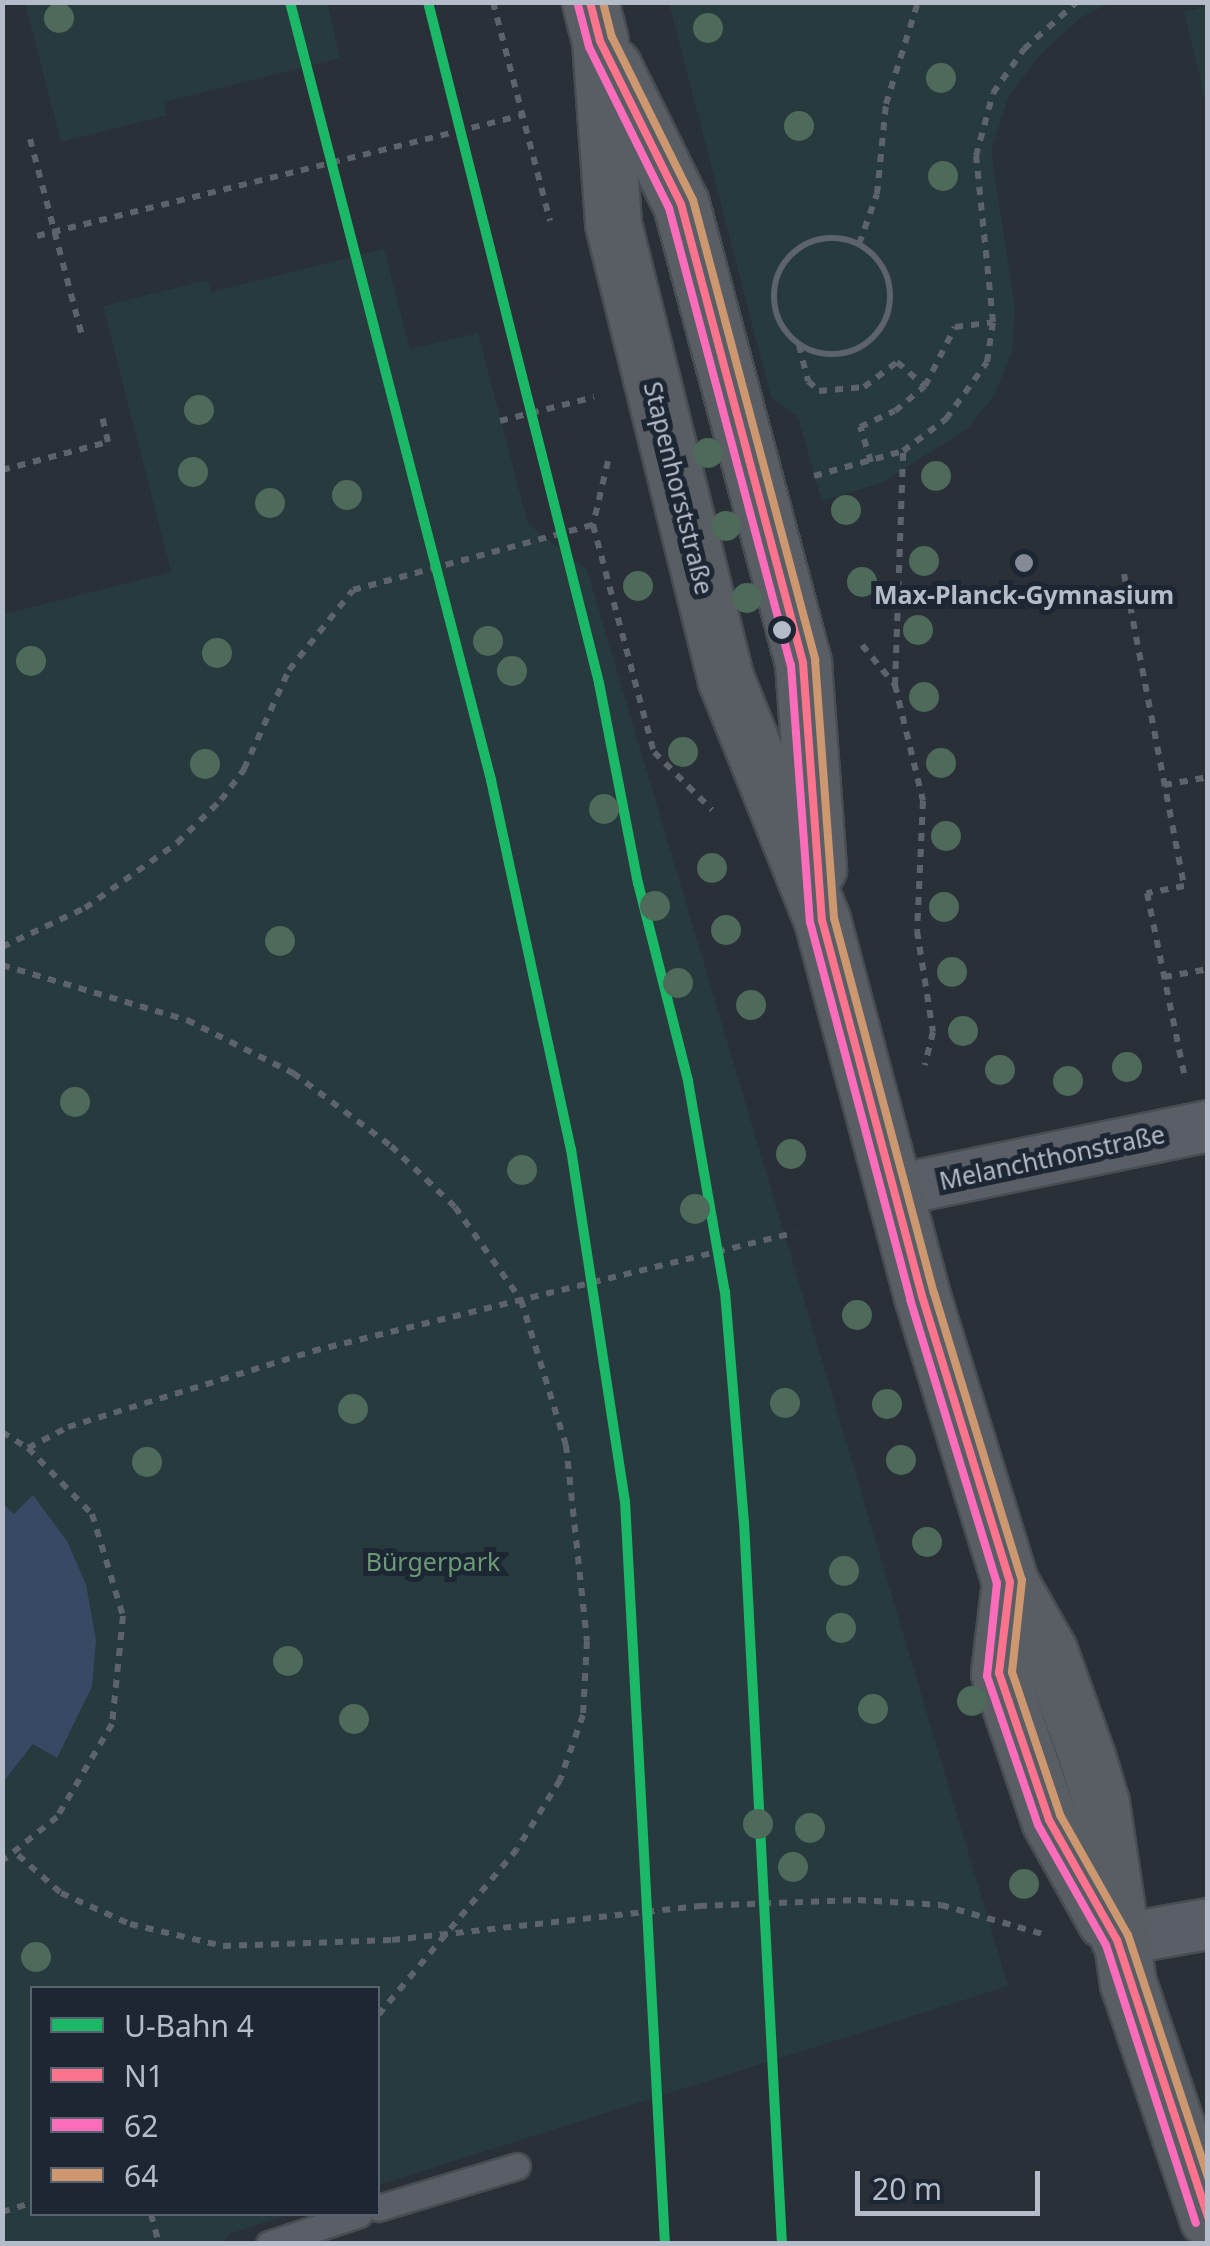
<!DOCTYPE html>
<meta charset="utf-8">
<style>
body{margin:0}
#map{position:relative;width:1210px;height:2246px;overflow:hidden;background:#2a3038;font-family:"Noto Sans",sans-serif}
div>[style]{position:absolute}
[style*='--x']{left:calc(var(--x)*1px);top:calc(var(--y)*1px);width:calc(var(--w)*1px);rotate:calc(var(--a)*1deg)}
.green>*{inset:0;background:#273a3e}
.water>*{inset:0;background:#384963}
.path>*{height:6px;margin-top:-3px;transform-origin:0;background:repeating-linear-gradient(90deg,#5d636a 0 8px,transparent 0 16px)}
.path>.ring{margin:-3px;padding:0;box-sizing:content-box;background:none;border:6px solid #5d636a;border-radius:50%}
.roads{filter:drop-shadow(2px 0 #484c53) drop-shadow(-2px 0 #484c53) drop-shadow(0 2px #484c53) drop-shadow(0 -2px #484c53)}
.lane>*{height:25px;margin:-12.5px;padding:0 12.5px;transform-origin:12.5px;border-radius:12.5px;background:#5a5e66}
.street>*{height:50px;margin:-25px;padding:0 25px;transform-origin:25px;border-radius:25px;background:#5a5e66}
.secondary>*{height:55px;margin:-27.5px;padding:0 27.5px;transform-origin:27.5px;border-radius:27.5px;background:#595d64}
.bus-1>*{height:8px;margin:-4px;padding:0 4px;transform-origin:4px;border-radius:4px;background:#fc738d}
.bus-2>*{height:8px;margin:-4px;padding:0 4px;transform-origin:4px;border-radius:4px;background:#fb6dba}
.bus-3>*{height:8px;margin:-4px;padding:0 4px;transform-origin:4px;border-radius:4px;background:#cd976f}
.metro-1>*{height:10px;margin:-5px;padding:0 5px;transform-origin:5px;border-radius:5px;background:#1ab867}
.trees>*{width:30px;height:30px;margin:-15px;border-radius:50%;background:#4e6a5a}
.dots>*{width:28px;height:28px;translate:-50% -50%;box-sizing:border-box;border:5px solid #1d2633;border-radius:50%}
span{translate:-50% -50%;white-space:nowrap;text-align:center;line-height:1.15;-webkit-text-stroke:10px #1d2633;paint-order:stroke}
.street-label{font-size:25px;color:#b4bcc9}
.poi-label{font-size:25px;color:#b4bcc9;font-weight:700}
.park-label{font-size:25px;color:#6b9a76}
.frame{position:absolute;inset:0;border:5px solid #b4bcc9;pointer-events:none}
.legend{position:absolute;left:30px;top:1986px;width:350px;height:230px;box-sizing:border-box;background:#1d2633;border:2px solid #59626f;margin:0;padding:12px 18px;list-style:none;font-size:30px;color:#b4bcc9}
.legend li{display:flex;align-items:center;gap:20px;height:50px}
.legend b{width:50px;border:2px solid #59626f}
.scale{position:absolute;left:855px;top:2171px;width:185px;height:45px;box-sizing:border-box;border:5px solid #b4bcc9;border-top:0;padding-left:12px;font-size:30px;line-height:35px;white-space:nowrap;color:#b4bcc9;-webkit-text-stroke:8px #1d2633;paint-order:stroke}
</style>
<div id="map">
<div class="green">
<div style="clip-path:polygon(25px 3px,327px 3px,340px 58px,164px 102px,167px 115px,61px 142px)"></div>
<div style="clip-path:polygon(669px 3px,1110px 3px,1080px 18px,1039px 56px,1008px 97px,991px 151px,1015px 308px,1012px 351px,995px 394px,967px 429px,882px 483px,822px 501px,798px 417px,771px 397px)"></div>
<div style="clip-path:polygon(1207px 6px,1208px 6px,1207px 105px,1184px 12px)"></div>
<div style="clip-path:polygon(384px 249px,410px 349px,478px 333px,528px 524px,587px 570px,1008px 1986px,378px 2185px,378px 1988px,32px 1988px,32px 2214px,290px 2214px,229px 2234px,225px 2243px,3px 2243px,2px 615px,171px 572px,103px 306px,208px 280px,211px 292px)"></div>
</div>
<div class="water">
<div style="clip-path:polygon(33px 1495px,67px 1541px,86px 1584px,96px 1640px,92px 1687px,57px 1758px,33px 1744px,3px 1782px,3px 1504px,14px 1514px)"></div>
</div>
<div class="path">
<div style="--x:493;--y:2;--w:226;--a:75.4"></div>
<div style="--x:30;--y:139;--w:204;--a:75.2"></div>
<div style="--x:37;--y:236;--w:501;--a:-13.98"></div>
<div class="ring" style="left:774px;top:238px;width:110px;height:110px"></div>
<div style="--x:859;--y:244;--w:53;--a:-70.2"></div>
<div style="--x:877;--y:194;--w:90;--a:-84.3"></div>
<div style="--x:886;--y:104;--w:107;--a:-72.6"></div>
<div style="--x:799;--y:345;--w:37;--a:76"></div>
<div style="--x:808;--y:381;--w:15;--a:42"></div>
<div style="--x:819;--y:391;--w:45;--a:-5.1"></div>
<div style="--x:864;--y:387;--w:41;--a:-37.1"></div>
<div style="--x:897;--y:362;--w:37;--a:41"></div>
<div style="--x:500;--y:421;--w:97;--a:-14.3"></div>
<div style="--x:608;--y:461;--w:66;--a:103.2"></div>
<div style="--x:593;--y:525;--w:235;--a:75"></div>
<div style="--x:654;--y:752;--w:82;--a:45"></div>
<div style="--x:871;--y:462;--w:37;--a:-107"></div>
<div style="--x:860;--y:427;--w:38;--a:-25"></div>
<div style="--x:895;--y:411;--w:39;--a:-40"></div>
<div style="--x:925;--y:386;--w:66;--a:-63"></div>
<div style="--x:955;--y:327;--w:38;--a:-7"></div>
<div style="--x:2;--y:470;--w:110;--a:-14.8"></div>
<div style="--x:108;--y:442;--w:26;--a:-103"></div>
<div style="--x:814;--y:476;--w:92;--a:-15.7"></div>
<div style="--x:903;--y:451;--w:54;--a:-36.7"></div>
<div style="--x:946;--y:419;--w:70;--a:-54.3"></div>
<div style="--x:987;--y:362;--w:40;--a:-81.5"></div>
<div style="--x:993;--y:322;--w:167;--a:-95.8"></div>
<div style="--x:976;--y:156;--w:65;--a:-74.9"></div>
<div style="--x:993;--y:93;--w:54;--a:-54.8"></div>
<div style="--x:1024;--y:49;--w:71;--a:-41.6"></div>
<div style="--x:1124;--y:574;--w:318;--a:79.1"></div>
<div style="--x:1184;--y:886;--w:38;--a:169"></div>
<div style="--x:1147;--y:893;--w:184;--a:78.4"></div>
<div style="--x:862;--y:645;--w:52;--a:50.5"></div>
<div style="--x:895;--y:685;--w:119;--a:76.4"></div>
<div style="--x:923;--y:801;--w:130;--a:92.6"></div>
<div style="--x:917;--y:931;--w:102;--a:81"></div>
<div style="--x:933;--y:1032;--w:34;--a:104"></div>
<div style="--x:895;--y:685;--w:234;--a:-88"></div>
<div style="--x:1164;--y:785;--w:45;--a:-10.3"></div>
<div style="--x:2;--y:947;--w:92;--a:-25.2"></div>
<div style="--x:85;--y:908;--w:113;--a:-35.2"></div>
<div style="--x:177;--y:843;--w:62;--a:-44.3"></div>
<div style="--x:221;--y:800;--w:39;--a:-53"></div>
<div style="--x:244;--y:769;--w:109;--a:-65.6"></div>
<div style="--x:289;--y:670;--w:102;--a:-51.3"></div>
<div style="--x:353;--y:590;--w:249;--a:-15.2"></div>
<div style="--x:2;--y:965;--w:193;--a:16.6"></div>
<div style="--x:187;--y:1020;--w:119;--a:26.6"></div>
<div style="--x:293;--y:1073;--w:122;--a:36.7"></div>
<div style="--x:391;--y:1146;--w:88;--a:43.6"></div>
<div style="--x:455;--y:1207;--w:114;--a:54.6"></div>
<div style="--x:521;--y:1300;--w:152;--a:72.8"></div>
<div style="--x:566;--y:1445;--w:197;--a:83.9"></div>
<div style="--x:587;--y:1641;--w:74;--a:93.1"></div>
<div style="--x:583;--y:1715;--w:69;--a:109.5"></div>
<div style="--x:560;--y:1780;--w:81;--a:121.9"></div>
<div style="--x:517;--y:1849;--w:217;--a:129.9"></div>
<div style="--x:1164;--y:977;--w:45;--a:-10.3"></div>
<div style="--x:2;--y:1432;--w:31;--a:32"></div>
<div style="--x:28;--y:1448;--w:92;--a:45.9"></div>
<div style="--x:92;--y:1514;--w:107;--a:73.1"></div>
<div style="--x:123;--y:1616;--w:109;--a:95.8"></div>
<div style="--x:112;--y:1724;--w:108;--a:120.6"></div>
<div style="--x:57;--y:1817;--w:70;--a:141.3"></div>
<div style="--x:28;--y:1448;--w:45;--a:-27.7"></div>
<div style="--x:68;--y:1427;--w:257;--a:-17.2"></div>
<div style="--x:313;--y:1351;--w:496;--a:-13.8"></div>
<div style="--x:18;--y:1855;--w:57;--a:41.5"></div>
<div style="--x:61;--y:1893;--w:76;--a:24.2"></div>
<div style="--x:130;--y:1924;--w:96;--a:13.3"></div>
<div style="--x:223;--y:1946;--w:169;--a:-2"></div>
<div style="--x:392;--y:1940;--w:309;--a:-6.3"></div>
<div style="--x:699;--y:1906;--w:159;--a:-2.2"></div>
<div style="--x:858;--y:1900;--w:83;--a:3.4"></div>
<div style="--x:941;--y:1905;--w:109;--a:15.9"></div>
<div style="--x:2;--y:2212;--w:31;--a:-17"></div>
<div style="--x:151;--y:2214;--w:31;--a:75"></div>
</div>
<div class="roads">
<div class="lane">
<div style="--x:378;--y:2208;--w:145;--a:-16.8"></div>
<div style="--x:269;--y:2244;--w:95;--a:-18.4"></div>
</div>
<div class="street">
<div style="--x:897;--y:1190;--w:318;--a:-11.6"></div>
<div style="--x:1117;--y:1940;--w:92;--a:-10"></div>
</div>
<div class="secondary">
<div style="--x:590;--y:2;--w:40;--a:75.6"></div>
<div style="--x:600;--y:41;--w:183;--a:85.9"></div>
<div style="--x:613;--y:224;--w:470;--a:76.1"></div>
<div style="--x:726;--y:680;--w:258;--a:68.2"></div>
<div style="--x:822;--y:920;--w:389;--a:75.1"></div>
<div style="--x:922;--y:1296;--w:299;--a:72.9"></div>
<div style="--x:1010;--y:1582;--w:79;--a:60.5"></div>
<div style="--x:1049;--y:1651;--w:113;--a:70.3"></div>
<div style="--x:1087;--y:1757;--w:48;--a:73.1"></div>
<div style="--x:1101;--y:1803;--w:182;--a:81.5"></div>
<div style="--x:1128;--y:1983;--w:249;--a:71.3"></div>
<div style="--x:613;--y:66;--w:154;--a:63.8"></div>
<div style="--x:681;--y:204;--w:475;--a:75.1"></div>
<div style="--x:803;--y:663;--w:206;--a:85.8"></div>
<div style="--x:1010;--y:1582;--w:92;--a:96.9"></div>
<div style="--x:999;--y:1673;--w:155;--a:71.2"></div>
<div style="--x:1049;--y:1820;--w:115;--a:60.8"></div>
</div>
</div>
<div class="bus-1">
<div style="--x:590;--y:2;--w:40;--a:75.6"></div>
<div style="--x:600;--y:41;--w:182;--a:63.6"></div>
<div style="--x:681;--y:204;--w:475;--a:75.1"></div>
<div style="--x:803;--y:663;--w:258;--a:85.8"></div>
<div style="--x:822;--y:920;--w:389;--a:75.1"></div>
<div style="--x:922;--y:1296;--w:299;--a:72.9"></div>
<div style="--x:1010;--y:1582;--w:92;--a:96.9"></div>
<div style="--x:999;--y:1673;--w:155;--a:71.2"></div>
<div style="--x:1049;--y:1820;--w:138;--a:60.5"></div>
<div style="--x:1117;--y:1940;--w:292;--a:71.8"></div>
</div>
<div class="bus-2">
<div style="--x:578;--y:5;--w:43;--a:75.3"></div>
<div style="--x:589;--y:47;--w:180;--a:63.6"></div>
<div style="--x:669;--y:208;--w:473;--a:75.1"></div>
<div style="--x:791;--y:665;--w:258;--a:85.8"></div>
<div style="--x:810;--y:922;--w:390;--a:75.1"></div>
<div style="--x:910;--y:1299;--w:297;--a:73"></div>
<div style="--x:997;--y:1583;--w:94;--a:96.1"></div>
<div style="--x:987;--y:1676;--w:157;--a:71.1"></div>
<div style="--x:1038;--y:1825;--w:138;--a:60.5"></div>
<div style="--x:1106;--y:1945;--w:292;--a:72.1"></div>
</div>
<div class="bus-3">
<div style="--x:603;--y:2;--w:36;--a:76"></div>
<div style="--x:612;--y:37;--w:182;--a:63.6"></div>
<div style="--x:693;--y:200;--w:476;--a:75.1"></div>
<div style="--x:815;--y:660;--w:259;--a:85.8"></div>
<div style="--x:834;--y:918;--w:388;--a:75.1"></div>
<div style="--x:934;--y:1293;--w:300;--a:73"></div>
<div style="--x:1022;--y:1580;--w:93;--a:96.2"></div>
<div style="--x:1012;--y:1672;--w:151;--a:71.4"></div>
<div style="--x:1060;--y:1815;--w:138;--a:60.5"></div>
<div style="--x:1128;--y:1935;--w:255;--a:71.7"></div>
</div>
<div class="metro-1">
<div style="--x:290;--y:2;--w:804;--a:75.51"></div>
<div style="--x:491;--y:780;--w:378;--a:77.8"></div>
<div style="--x:571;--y:1149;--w:356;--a:81.3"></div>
<div style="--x:625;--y:1501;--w:744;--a:86.92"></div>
<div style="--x:428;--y:2;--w:702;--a:75.9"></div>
<div style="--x:599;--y:683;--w:204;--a:79"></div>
<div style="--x:638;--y:883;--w:204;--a:75.8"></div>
<div style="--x:688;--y:1081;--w:214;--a:80.1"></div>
<div style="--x:725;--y:1292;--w:231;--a:85.3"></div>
<div style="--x:744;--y:1522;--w:723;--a:86.99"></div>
</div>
<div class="trees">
<div style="left:59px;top:18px"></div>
<div style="left:708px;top:28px"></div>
<div style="left:941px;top:78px"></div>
<div style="left:799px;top:126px"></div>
<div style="left:943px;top:176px"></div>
<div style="left:199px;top:410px"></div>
<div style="left:708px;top:453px"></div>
<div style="left:193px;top:472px"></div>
<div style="left:936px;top:476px"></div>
<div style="left:347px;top:495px"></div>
<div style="left:270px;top:503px"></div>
<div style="left:846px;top:510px"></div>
<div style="left:726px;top:526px"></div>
<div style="left:924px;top:561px"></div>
<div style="left:862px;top:582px"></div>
<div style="left:638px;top:586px"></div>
<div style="left:747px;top:598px"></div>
<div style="left:918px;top:630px"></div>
<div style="left:488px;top:641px"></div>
<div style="left:217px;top:653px"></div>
<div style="left:31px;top:661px"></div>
<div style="left:512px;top:671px"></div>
<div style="left:924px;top:697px"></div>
<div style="left:683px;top:752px"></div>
<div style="left:941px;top:763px"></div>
<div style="left:205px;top:764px"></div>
<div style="left:604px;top:809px"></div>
<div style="left:946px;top:836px"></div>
<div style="left:712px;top:868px"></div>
<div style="left:655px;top:906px"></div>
<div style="left:944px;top:907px"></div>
<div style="left:726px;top:930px"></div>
<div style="left:280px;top:941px"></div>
<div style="left:952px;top:972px"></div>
<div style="left:678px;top:983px"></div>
<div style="left:751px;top:1005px"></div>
<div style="left:963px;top:1031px"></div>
<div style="left:1127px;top:1067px"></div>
<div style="left:1000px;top:1070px"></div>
<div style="left:1068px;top:1081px"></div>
<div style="left:75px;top:1102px"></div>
<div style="left:791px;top:1154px"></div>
<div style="left:522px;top:1170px"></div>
<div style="left:695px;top:1209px"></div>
<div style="left:857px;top:1315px"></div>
<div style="left:785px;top:1403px"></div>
<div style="left:887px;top:1404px"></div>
<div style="left:353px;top:1409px"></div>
<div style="left:901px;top:1460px"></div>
<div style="left:147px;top:1462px"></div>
<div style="left:927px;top:1542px"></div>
<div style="left:844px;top:1571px"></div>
<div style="left:841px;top:1628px"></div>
<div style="left:288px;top:1661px"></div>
<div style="left:972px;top:1701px"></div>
<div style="left:873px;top:1709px"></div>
<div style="left:354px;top:1719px"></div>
<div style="left:758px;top:1824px"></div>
<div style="left:810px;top:1828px"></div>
<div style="left:793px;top:1867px"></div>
<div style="left:1024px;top:1884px"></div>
<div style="left:36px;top:1957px"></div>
</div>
<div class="dots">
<div style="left:1024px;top:563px;background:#848b96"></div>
<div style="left:782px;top:630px;background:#b4bcc9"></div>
</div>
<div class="street-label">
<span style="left:679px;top:488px;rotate:76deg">Stapenhorststraße</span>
<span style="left:1052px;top:1157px;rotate:-12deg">Melanchthonstraße</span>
</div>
<div class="poi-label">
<span style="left:1024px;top:594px">Max-Planck-Gymnasium</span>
</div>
<div class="park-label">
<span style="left:433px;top:1561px">Bürgerpark</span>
</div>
<div class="frame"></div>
<ul class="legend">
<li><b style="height:12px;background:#1ab867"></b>U-Bahn 4</li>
<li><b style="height:12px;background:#fc738d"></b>N1</li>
<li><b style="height:12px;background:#fb6dba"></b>62</li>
<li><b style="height:12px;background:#cd976f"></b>64</li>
</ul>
<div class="scale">20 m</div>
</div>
